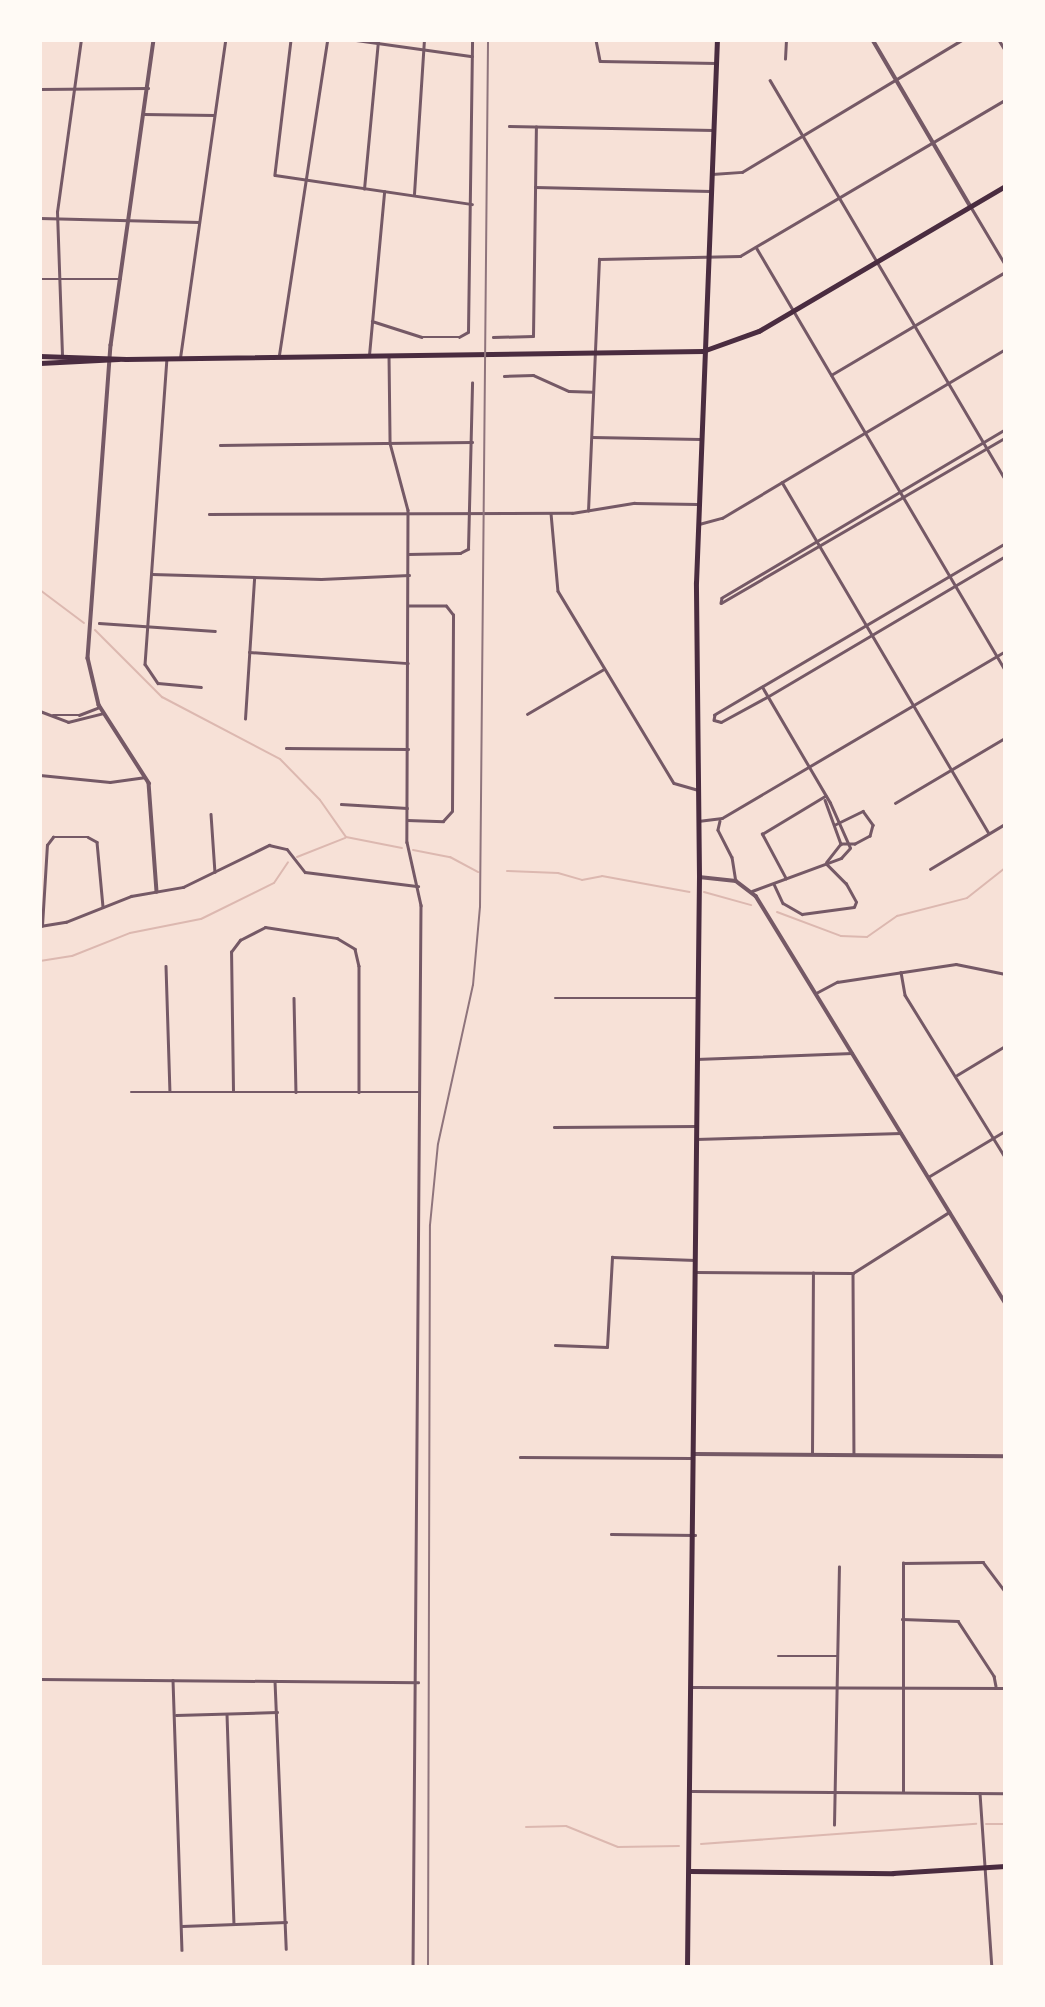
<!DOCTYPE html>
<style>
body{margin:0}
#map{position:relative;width:1045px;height:2007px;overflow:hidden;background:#f7e1d7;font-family:"Crimson Pro",serif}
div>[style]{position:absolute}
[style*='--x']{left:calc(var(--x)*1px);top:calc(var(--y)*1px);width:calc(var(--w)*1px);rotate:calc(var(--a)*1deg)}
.stream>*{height:2px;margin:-1px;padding:0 1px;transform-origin:1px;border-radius:1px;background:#dcb8b0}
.minor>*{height:2.5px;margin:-1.25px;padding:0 1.25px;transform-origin:1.25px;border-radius:1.25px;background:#755966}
.tertiary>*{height:3.5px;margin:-1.75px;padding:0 1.75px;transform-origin:1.75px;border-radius:1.75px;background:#755966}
.secondary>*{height:4.5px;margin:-2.25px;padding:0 2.25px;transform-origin:2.25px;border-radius:2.25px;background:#4a2c40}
.primary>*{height:4.5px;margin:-2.25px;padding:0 2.25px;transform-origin:2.25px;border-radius:2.25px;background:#4a2c40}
.rail>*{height:2px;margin:-1px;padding:0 1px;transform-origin:1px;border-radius:1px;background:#8f747c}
span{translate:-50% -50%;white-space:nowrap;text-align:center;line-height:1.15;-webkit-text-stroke:5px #fffaf5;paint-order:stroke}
.frame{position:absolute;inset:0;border:42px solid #fffaf5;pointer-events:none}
</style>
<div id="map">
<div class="stream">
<div style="--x:40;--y:590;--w:55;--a:36.9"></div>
<div style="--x:95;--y:630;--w:95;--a:45"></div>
<div style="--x:162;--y:697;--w:133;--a:27.7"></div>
<div style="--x:280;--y:759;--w:57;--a:45.7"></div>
<div style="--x:320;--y:800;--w:45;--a:54.9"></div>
<div style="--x:346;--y:837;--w:57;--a:11.1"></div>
<div style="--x:413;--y:850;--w:38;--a:11"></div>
<div style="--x:450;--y:857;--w:32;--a:28"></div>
<div style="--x:297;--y:857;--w:52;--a:-21.6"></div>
<div style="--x:507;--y:871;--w:51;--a:2.2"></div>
<div style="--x:558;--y:873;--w:25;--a:16"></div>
<div style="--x:582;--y:880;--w:20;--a:-11"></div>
<div style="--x:602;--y:876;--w:89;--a:10.3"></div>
<div style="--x:704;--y:892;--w:49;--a:15.5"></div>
<div style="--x:777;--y:912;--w:68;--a:20.6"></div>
<div style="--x:841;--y:936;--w:26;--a:2"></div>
<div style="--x:867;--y:937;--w:37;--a:-35"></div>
<div style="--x:897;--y:916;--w:72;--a:-14.4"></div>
<div style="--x:967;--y:898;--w:48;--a:-38.3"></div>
<div style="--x:40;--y:961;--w:32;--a:-9"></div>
<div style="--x:72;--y:956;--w:62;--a:-21.6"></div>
<div style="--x:130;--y:933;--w:72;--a:-11.2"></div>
<div style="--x:201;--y:919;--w:81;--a:-26.3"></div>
<div style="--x:274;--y:883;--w:25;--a:-56"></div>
<div style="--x:986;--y:1824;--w:19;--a:0"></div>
<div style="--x:526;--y:1827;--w:40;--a:-1.4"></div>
<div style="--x:566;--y:1826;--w:56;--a:22"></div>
<div style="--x:618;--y:1847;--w:61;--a:-0.9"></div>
<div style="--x:701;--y:1844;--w:276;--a:-4.2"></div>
</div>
<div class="minor">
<div style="--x:291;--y:40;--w:136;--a:96.8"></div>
<div style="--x:275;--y:175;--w:199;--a:8.4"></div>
<div style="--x:356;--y:40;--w:117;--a:7.9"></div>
<div style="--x:596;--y:40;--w:21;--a:79"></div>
<div style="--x:600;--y:61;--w:116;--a:1"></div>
<div style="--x:999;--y:40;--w:12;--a:59"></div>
<div style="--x:785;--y:59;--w:19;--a:-87"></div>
<div style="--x:770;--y:80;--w:463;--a:59.5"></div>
<div style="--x:40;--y:89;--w:108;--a:-0.5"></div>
<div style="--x:144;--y:114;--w:70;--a:0.8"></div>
<div style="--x:509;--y:126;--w:204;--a:1.1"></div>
<div style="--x:712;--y:174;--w:30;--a:-4"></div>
<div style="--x:742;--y:172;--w:257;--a:-31"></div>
<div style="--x:535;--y:187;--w:175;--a:1.3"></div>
<div style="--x:364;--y:189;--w:150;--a:-84.6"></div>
<div style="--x:414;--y:194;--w:154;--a:-86.3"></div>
<div style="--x:971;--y:207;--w:66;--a:59.2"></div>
<div style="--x:40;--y:218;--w:159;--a:1.4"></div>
<div style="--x:756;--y:247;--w:490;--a:59.5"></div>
<div style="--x:40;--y:279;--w:81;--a:0"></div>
<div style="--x:372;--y:321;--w:52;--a:17.7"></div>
<div style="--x:422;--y:337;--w:37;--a:0"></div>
<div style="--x:459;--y:337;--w:10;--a:-29"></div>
<div style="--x:468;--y:332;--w:292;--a:-89.2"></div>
<div style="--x:493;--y:337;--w:40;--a:-1.4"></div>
<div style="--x:533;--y:336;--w:209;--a:-89.2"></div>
<div style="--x:62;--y:355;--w:143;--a:-92"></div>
<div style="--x:57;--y:212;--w:174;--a:-82.1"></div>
<div style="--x:279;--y:355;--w:319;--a:-81.3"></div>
<div style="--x:369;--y:355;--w:164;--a:-84.7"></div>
<div style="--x:389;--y:355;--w:88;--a:89.3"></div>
<div style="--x:390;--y:443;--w:69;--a:75"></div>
<div style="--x:408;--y:510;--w:332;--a:90.2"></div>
<div style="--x:407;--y:842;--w:65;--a:77.5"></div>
<div style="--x:421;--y:905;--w:1062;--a:90.43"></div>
<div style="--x:167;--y:358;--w:307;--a:94.1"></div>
<div style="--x:145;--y:664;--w:23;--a:56"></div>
<div style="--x:158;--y:683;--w:43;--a:5.3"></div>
<div style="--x:180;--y:358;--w:321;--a:-81.9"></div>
<div style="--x:831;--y:375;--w:202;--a:-30.6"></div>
<div style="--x:504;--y:376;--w:29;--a:-2"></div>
<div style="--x:533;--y:375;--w:39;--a:24"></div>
<div style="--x:569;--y:391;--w:23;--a:2"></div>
<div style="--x:1005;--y:430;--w:329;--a:149.3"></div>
<div style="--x:722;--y:598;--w:5;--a:101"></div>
<div style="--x:721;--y:603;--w:328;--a:-30.2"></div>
<div style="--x:592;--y:437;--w:108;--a:1.1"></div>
<div style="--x:220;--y:445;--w:252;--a:-0.7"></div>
<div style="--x:782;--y:482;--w:407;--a:59.5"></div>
<div style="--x:588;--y:511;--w:252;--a:-87.5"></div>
<div style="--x:599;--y:259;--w:141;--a:-1.2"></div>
<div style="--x:740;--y:256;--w:308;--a:-30.5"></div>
<div style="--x:551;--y:513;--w:78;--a:84.9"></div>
<div style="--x:558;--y:591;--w:224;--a:58.9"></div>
<div style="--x:674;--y:783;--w:25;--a:16"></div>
<div style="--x:209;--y:514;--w:363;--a:-0.2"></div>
<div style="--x:572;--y:513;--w:63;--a:-9.2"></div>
<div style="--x:634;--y:503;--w:63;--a:0.9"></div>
<div style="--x:699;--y:524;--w:24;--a:-15"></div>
<div style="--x:722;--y:518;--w:330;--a:-30.8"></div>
<div style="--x:1005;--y:544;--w:337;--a:149.5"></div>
<div style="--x:715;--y:715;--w:5;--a:101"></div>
<div style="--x:714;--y:720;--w:7;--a:16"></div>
<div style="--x:721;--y:722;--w:52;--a:-28.5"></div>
<div style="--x:767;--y:697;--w:277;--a:-30.6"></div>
<div style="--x:408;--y:554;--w:52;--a:-1.1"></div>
<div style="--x:460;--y:553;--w:9;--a:-27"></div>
<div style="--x:468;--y:549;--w:166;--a:-88.6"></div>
<div style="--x:152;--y:574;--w:169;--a:1.7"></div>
<div style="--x:321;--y:579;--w:88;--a:-2.6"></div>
<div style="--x:99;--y:623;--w:116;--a:3.9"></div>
<div style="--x:249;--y:652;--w:159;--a:4"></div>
<div style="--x:40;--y:711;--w:30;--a:21"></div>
<div style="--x:68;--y:722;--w:36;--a:-14"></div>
<div style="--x:527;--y:714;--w:89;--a:-30.3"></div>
<div style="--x:53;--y:715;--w:26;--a:0"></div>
<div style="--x:79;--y:715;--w:22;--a:-21"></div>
<div style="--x:245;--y:719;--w:141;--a:-86.3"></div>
<div style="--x:286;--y:748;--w:122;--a:0.5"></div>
<div style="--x:40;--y:775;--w:70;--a:5.7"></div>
<div style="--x:110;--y:782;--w:34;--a:-8"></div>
<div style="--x:825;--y:800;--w:47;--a:70"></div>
<div style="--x:841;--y:844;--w:23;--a:128"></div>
<div style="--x:895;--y:803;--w:128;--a:-30.6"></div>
<div style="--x:341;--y:804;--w:66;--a:3.5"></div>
<div style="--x:211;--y:814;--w:58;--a:86.1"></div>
<div style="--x:407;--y:820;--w:36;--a:2"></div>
<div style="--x:443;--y:821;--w:13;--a:-48"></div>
<div style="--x:452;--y:811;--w:196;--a:-89.7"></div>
<div style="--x:453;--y:615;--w:11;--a:-128"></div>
<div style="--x:446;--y:606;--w:37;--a:180"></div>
<div style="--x:698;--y:821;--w:24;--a:-7"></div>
<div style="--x:722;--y:818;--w:329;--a:-30.5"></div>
<div style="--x:720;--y:821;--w:9;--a:103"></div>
<div style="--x:718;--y:830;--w:30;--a:63"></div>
<div style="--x:732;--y:857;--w:24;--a:81"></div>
<div style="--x:834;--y:825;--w:32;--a:-26"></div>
<div style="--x:863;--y:811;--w:17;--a:54"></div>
<div style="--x:873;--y:825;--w:11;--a:105"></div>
<div style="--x:870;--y:836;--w:17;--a:152"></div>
<div style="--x:855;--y:844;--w:14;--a:180"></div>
<div style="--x:930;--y:869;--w:87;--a:-31"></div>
<div style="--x:786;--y:879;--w:51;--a:-118.1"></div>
<div style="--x:762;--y:834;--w:74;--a:-31.1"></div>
<div style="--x:774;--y:884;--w:21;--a:65"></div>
<div style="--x:783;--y:903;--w:22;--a:30"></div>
<div style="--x:802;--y:914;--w:52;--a:-7.7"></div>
<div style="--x:854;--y:907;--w:5;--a:-68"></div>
<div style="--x:856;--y:902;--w:21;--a:-119"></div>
<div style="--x:846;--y:884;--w:28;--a:-135"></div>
<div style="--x:752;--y:891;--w:95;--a:-20.3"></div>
<div style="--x:841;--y:858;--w:13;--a:-48"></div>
<div style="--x:850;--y:848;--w:49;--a:-114"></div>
<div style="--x:830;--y:803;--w:134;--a:-120.4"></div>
<div style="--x:40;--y:926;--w:26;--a:-9"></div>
<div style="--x:66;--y:922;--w:70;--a:-21.8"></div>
<div style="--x:131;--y:896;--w:53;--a:-9.8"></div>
<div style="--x:183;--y:887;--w:96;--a:-26"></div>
<div style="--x:269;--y:845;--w:18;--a:13"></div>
<div style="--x:287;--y:849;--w:29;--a:52"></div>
<div style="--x:305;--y:872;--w:114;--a:7.1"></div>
<div style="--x:42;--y:926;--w:81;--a:-86.5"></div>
<div style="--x:47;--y:845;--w:10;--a:-53"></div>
<div style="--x:53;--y:837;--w:35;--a:0"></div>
<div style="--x:88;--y:837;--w:10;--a:29"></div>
<div style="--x:97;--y:842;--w:65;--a:84.7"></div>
<div style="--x:166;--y:966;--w:125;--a:88.2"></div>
<div style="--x:901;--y:972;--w:23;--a:80"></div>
<div style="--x:905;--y:995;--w:190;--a:58.3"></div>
<div style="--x:816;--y:993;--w:24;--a:-28"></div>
<div style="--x:837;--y:982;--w:120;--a:-8.6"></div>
<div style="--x:956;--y:964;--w:50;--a:11.5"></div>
<div style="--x:294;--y:998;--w:94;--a:88.8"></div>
<div style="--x:555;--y:998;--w:142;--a:0"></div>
<div style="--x:696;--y:1059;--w:156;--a:-2.2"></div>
<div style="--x:957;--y:1075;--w:56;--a:-31.1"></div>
<div style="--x:233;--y:1091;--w:139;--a:-90.8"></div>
<div style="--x:231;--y:952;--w:15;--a:-53"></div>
<div style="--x:240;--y:940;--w:28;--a:-27"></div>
<div style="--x:265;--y:927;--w:73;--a:8.7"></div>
<div style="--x:337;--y:938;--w:21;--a:31"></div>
<div style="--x:355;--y:949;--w:17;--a:77"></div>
<div style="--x:359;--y:966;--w:126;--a:90"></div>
<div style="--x:131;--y:1092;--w:289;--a:0"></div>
<div style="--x:554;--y:1127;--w:142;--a:-0.4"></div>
<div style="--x:696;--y:1139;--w:205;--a:-1.7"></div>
<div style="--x:928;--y:1177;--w:90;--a:-30.9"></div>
<div style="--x:695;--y:1272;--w:158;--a:0.4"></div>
<div style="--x:853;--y:1273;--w:114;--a:-32.4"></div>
<div style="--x:853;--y:1273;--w:182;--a:89.7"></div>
<div style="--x:555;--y:1345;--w:52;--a:2.2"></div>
<div style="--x:607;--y:1347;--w:90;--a:-86.8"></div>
<div style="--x:612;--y:1257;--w:83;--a:2.1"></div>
<div style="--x:812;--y:1454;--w:181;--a:-89.7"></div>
<div style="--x:520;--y:1457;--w:171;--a:0.3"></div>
<div style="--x:611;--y:1534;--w:84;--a:0.7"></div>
<div style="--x:902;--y:1619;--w:56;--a:2"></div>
<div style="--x:958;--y:1621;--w:66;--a:56.8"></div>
<div style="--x:994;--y:1676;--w:10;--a:79"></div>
<div style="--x:778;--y:1656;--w:60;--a:0"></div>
<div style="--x:40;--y:1679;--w:378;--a:0.5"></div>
<div style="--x:173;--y:1680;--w:270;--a:88.1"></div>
<div style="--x:275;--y:1681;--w:268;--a:87.6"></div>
<div style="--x:693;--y:1687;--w:312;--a:0.2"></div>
<div style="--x:227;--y:1714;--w:210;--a:88.1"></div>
<div style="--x:176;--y:1715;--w:101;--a:-1.7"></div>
<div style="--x:692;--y:1791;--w:313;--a:0.4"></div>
<div style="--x:903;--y:1792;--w:229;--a:-90"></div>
<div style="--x:903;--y:1563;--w:80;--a:-0.7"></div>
<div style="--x:983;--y:1562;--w:36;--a:53"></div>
<div style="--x:980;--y:1793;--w:174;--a:86.1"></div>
<div style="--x:834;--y:1825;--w:258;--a:-88.9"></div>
<div style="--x:182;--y:1926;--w:104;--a:-2.2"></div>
</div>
<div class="tertiary">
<div style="--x:154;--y:40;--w:308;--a:98"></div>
<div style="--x:111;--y:345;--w:314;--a:94.2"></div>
<div style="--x:88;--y:658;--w:48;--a:76.8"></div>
<div style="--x:99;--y:705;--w:93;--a:57.3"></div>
<div style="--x:149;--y:783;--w:109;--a:85.8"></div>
<div style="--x:873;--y:40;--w:194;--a:59.6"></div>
<div style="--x:699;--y:877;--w:37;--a:6"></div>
<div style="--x:736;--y:881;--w:25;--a:37"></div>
<div style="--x:756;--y:896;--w:477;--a:58.5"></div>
<div style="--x:695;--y:1454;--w:310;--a:0.4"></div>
</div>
<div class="secondary">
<div style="--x:40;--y:356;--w:86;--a:2"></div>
<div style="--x:126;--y:359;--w:577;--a:-0.79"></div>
<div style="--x:703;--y:351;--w:59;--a:-19.7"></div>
<div style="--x:759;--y:331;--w:286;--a:-30.5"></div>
<div style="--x:40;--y:363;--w:78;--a:-2.9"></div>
<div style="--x:690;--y:1871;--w:203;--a:0.6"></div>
<div style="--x:893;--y:1873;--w:112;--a:-3.6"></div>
</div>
<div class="primary">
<div style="--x:687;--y:1967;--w:1090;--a:-89.37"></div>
<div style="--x:699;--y:877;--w:294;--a:-90.6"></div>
<div style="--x:696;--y:583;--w:543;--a:-87.79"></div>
</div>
<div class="rail">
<div style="--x:428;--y:1967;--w:742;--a:-89.85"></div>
<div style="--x:430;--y:1225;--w:81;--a:-84.4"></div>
<div style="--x:438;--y:1144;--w:163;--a:-77.6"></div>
<div style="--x:473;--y:985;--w:78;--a:-84.9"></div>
<div style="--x:480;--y:907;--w:867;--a:-89.47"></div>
</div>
<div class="frame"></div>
</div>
